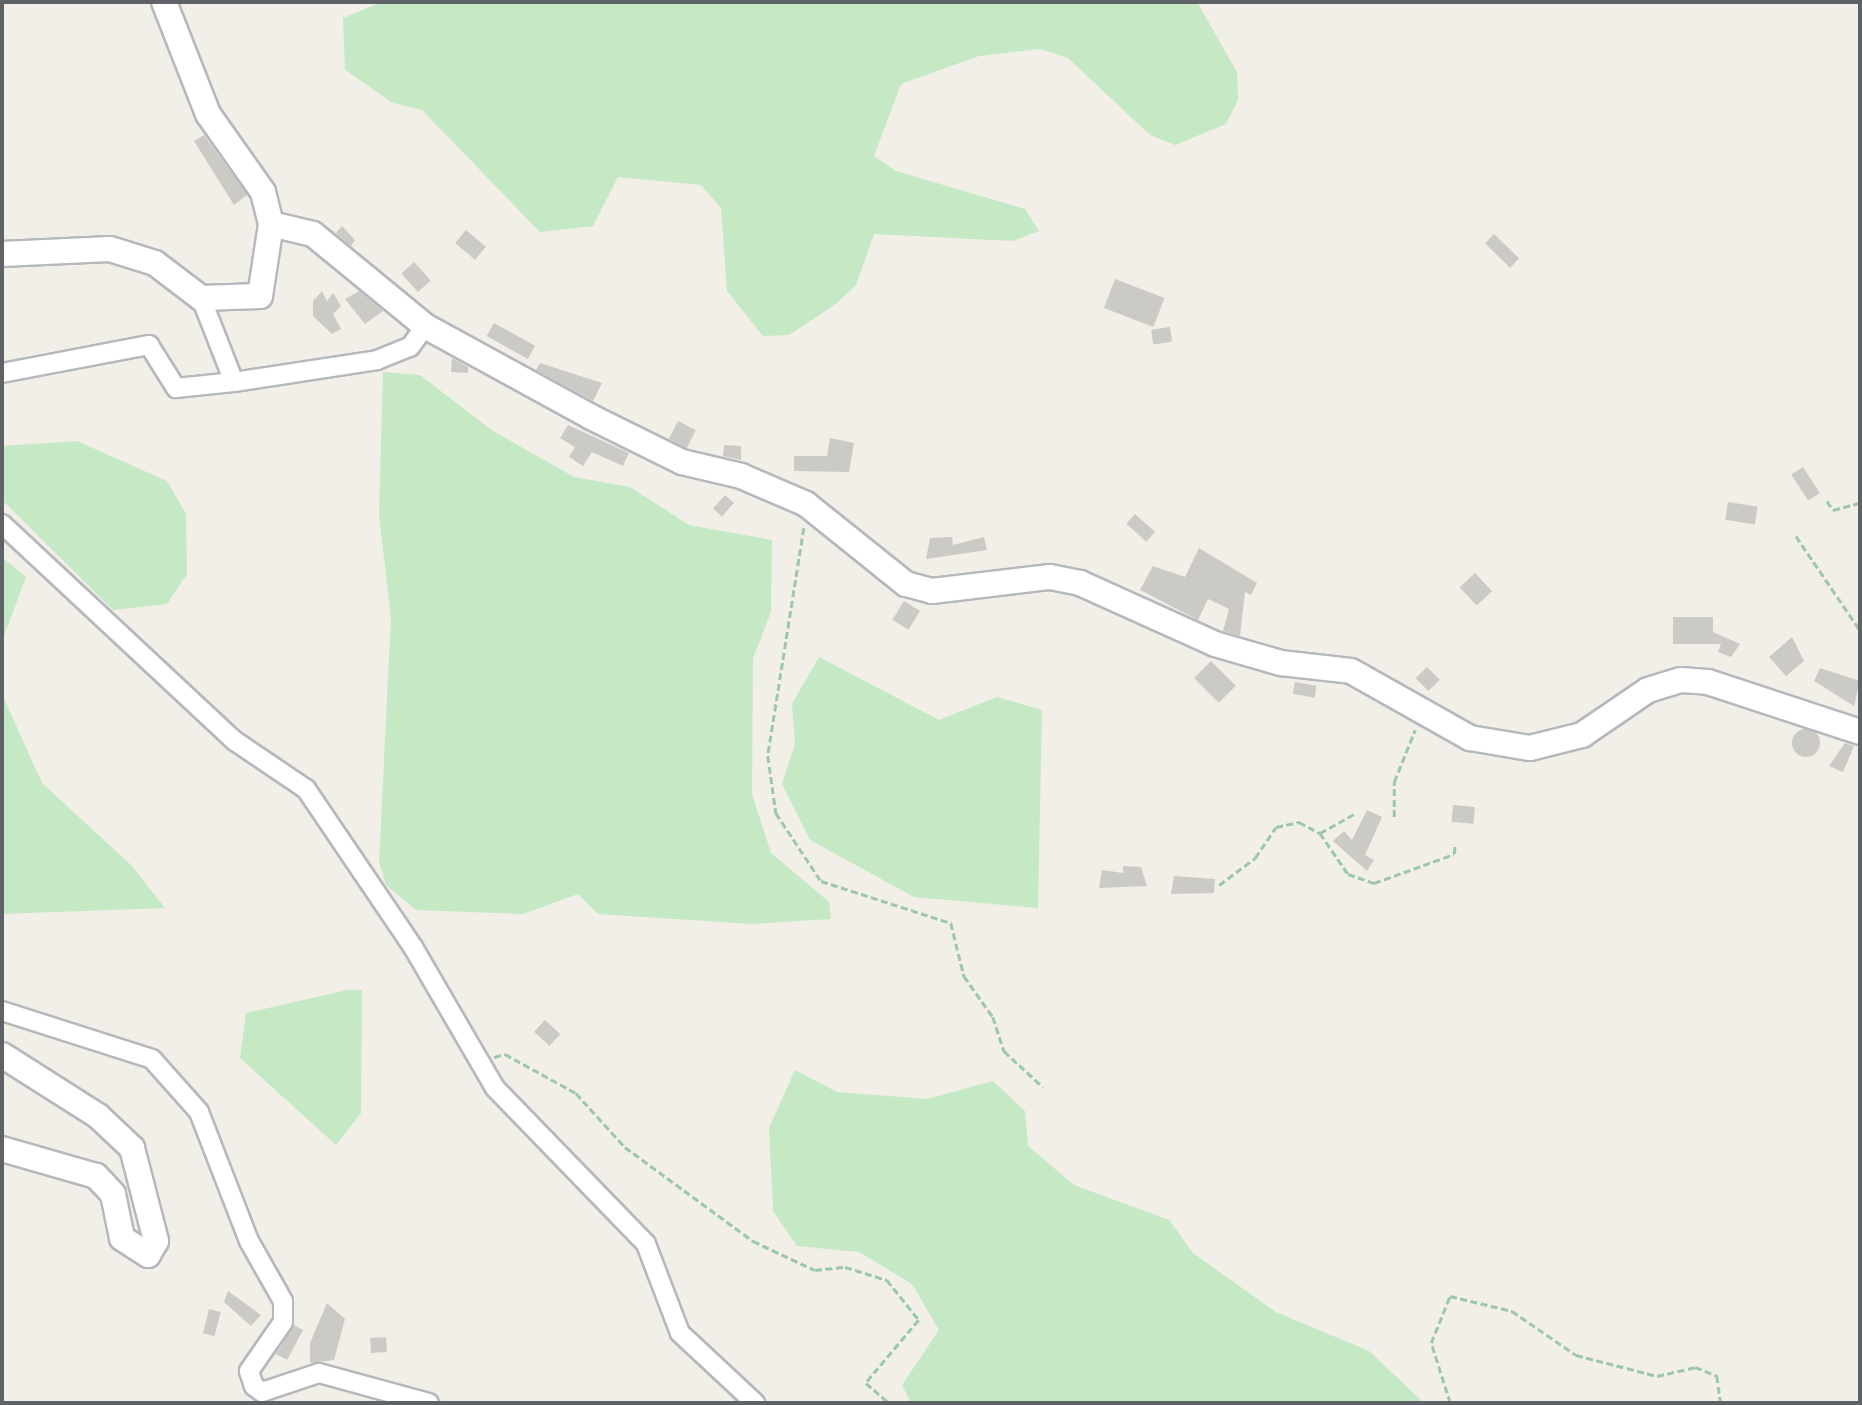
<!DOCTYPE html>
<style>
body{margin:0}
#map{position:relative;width:1862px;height:1405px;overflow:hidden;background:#f1efe8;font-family:Inter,sans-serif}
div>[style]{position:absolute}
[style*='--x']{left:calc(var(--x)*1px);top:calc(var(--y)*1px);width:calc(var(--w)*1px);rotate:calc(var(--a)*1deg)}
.green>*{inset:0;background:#c5e8c5}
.building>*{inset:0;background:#cccac5;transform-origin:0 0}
.round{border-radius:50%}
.path>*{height:2.5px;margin-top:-1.25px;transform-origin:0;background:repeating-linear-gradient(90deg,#9cc7a9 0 7px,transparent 0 10.5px)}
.roads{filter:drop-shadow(2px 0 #b5b8bc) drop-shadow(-2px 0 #b5b8bc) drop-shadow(0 2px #b5b8bc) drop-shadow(0 -2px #b5b8bc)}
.street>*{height:18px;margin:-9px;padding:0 9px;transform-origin:9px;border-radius:9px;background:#fff}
.secondary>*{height:24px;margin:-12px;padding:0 12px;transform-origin:12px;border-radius:12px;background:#fff}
span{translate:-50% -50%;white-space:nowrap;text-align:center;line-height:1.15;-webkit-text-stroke:5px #fff;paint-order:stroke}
.frame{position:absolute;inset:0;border:4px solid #5f6368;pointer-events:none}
</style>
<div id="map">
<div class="green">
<div style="clip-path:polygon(382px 2px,1197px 2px,1237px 72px,1238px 100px,1226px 124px,1175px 145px,1150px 135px,1068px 58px,1040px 49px,979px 56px,901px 84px,874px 156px,896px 171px,1025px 209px,1039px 231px,1013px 241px,874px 234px,856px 285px,836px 304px,789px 335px,763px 336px,727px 291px,721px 208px,701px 185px,618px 177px,593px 226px,540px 232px,422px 110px,393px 103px,345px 70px,343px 18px)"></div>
<div style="clip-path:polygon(383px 372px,420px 375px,493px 431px,574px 477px,630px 487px,689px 525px,772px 540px,771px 612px,753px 658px,752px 794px,771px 853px,829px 902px,831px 919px,751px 924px,598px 914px,578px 894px,523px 914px,416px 910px,386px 885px,379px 862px,391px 618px,379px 515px)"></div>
<div style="clip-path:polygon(77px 441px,167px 481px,186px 514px,187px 574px,167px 604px,113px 610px,2px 500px,2px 446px)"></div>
<div style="clip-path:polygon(2px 557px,26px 577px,2px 641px)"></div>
<div style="clip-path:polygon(819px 657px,939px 720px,997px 697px,1042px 710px,1038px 908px,914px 897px,810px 840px,782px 784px,795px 744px,792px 704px)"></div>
<div style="clip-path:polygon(2px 694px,42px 783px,131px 865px,165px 908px,2px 914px)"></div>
<div style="clip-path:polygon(347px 990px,362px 990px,361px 1113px,336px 1145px,240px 1058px,246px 1013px)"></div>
<div style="clip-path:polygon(795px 1070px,837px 1092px,927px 1099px,993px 1081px,1025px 1111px,1028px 1146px,1074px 1185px,1169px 1220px,1193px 1253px,1276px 1312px,1369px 1351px,1424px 1403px,911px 1403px,902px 1385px,939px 1330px,912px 1284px,859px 1252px,797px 1246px,773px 1211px,769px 1128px)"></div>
</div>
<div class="building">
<div style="clip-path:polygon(204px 135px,247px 195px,234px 205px,194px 141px)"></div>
<div style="clip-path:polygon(342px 226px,355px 240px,351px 246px,336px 233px)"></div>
<div style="left:466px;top:230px;width:26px;height:17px;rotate:40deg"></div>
<div style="left:1494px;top:234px;width:35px;height:13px;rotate:44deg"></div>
<div style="left:414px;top:262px;width:25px;height:17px;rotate:48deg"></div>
<div style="left:1115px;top:279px;width:53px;height:31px;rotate:21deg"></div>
<div style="clip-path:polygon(322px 291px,327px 301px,333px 293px,341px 306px,333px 314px,341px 329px,332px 334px,313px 316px,313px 301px)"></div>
<div style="clip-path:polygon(359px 291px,383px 311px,365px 324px,345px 299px)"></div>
<div style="left:494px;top:323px;width:47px;height:15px;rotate:29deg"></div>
<div style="left:1170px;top:327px;width:15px;height:19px;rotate:82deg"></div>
<div style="clip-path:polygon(452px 358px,468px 367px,468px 373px,451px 372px)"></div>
<div style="clip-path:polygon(540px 363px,602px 383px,593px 401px,536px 370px)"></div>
<div style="left:678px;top:421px;width:20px;height:20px;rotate:27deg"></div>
<div style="clip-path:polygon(568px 425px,629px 453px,623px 466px,592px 452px,583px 466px,569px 457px,575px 447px,560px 438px)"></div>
<div style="clip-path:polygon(830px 438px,854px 443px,849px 472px,794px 471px,794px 456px,827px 456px)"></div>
<div style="clip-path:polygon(724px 445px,741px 446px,741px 460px,723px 456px)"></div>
<div style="left:1803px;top:467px;width:31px;height:14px;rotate:57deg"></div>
<div style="left:725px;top:495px;width:12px;height:18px;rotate:42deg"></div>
<div style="left:1728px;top:502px;width:30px;height:18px;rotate:9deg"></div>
<div style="left:1135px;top:514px;width:27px;height:13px;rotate:42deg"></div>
<div style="clip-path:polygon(952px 537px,953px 545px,984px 537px,987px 550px,926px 559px,930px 538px)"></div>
<div style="clip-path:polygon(1199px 548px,1257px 583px,1251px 595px,1245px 592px,1240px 636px,1223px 631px,1229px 609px,1208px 599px,1198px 620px,1140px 590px,1153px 566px,1185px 577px)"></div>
<div style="left:1475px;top:573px;width:25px;height:21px;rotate:47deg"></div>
<div style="left:904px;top:601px;width:19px;height:22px;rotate:32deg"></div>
<div style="clip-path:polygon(1673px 617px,1713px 617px,1713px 632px,1740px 644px,1731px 657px,1718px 652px,1721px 644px,1673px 644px)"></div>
<div style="clip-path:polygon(1792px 637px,1804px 661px,1786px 676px,1769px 657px)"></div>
<div style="left:1211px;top:661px;width:35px;height:24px;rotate:45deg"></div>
<div style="left:1427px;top:667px;width:18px;height:16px;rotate:45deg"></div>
<div style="clip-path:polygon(1820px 668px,1860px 681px,1854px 706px,1814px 681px)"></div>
<div style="left:1295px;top:682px;width:22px;height:12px;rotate:10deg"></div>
<div class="round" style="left:1792px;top:729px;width:28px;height:28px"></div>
<div style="clip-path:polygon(1845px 743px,1854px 746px,1843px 772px,1829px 766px)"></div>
<div style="left:1453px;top:805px;width:22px;height:17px;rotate:5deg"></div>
<div style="clip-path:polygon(1367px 810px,1382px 817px,1365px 855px,1374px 860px,1367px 871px,1333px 841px,1344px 831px,1352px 840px)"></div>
<div style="clip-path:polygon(1123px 866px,1141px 867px,1147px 886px,1099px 888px,1102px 870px,1123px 873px)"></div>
<div style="clip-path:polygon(1174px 876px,1215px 879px,1214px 893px,1171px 894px)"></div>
<div style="left:545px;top:1020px;width:21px;height:16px;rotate:43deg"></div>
<div style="clip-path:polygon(228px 1291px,261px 1315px,251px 1326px,224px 1302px)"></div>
<div style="clip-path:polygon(327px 1303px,345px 1319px,334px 1360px,310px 1363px,310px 1343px)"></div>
<div style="left:209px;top:1309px;width:12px;height:25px;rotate:14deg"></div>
<div style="clip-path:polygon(294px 1325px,303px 1330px,287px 1360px,276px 1354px)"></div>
<div style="left:386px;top:1337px;width:15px;height:16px;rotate:86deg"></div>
</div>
<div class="path">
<div style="--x:1827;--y:501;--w:11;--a:56"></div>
<div style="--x:1833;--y:510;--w:28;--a:-15"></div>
<div style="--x:804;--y:528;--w:231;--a:99"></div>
<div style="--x:768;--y:756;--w:58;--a:82"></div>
<div style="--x:776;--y:813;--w:82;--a:56.5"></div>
<div style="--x:821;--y:881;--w:137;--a:17.9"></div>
<div style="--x:951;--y:923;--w:55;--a:76.2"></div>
<div style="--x:964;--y:976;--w:50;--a:54.7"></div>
<div style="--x:993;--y:1017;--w:36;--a:72"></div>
<div style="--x:1004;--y:1051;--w:53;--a:42.7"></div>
<div style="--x:1796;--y:536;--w:114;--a:55.8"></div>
<div style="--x:1394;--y:817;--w:35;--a:-90"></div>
<div style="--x:1394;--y:782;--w:56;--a:-68"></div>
<div style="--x:1320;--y:833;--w:41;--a:-29.1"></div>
<div style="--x:1219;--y:885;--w:45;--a:-36.9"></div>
<div style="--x:1255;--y:858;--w:37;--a:-56"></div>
<div style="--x:1276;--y:827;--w:24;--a:-12"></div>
<div style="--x:1299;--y:822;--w:24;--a:28"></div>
<div style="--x:1320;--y:833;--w:50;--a:55.7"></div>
<div style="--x:1348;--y:874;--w:28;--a:19"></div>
<div style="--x:1374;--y:883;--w:85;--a:-19.9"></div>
<div style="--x:1454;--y:854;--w:10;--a:-84"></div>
<div style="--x:494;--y:1057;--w:11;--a:-15"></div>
<div style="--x:505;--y:1054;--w:81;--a:28.8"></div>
<div style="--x:576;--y:1093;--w:73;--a:47.8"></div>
<div style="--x:625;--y:1147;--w:159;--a:36.3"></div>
<div style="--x:753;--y:1241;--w:68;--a:25.1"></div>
<div style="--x:815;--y:1270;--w:30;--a:-6"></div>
<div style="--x:845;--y:1267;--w:44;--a:17.2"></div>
<div style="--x:887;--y:1280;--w:51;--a:51.3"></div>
<div style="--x:919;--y:1320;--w:82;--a:130.1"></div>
<div style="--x:866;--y:1383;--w:30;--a:41"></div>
<div style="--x:1450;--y:1403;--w:63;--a:-107.6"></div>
<div style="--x:1431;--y:1343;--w:51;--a:-68"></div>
<div style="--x:1450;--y:1296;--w:64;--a:13.6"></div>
<div style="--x:1512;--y:1311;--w:78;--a:34.5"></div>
<div style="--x:1576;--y:1355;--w:84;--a:14.5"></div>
<div style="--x:1657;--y:1376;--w:39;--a:-13"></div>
<div style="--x:1695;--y:1367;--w:24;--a:22"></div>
<div style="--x:1717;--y:1376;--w:27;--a:82"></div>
</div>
<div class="roads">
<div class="street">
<div style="--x:2;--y:373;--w:150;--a:-10.8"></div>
<div style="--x:149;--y:345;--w:51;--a:57.9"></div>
<div style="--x:176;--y:388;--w:58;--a:-5.9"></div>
<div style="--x:234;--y:382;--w:90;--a:-111.4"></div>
<div style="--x:234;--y:382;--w:145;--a:-8.7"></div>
<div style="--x:377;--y:360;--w:35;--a:-22"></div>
<div style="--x:410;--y:347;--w:26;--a:-54"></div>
<div style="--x:2;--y:524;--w:318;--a:43"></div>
<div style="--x:235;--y:741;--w:86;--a:34.1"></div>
<div style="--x:306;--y:789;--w:191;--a:55.9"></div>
<div style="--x:413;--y:947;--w:163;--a:59.8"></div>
<div style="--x:495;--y:1088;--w:217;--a:45.9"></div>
<div style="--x:646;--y:1244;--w:95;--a:69.1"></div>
<div style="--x:680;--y:1333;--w:103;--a:43"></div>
<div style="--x:2;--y:1011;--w:157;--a:17.7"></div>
<div style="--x:152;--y:1059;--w:71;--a:48.4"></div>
<div style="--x:199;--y:1112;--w:138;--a:68.8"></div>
<div style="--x:249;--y:1241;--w:69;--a:60.5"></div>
<div style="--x:283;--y:1301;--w:21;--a:90"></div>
<div style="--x:283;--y:1322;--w:60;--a:124.8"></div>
<div style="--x:249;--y:1371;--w:16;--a:72"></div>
<div style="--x:254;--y:1386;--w:10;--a:37"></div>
<div style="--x:262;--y:1392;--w:60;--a:-18.4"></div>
<div style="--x:319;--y:1373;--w:114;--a:15.3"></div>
</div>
<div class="secondary">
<div style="--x:271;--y:224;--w:43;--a:13.4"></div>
<div style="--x:313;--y:234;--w:145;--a:39.4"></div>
<div style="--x:425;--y:326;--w:189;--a:28.7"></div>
<div style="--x:591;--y:417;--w:102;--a:26.3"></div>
<div style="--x:682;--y:462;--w:61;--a:13.3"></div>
<div style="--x:741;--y:476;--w:71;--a:23.3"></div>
<div style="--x:806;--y:504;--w:128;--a:38.7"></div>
<div style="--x:906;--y:584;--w:27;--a:15"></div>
<div style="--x:932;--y:591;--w:119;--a:-6.8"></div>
<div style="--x:1050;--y:577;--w:31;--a:11"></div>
<div style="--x:1080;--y:583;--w:148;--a:24.3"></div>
<div style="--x:1215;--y:644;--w:69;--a:16.1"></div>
<div style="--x:1281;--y:663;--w:70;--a:6.5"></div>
<div style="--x:1351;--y:671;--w:137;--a:29.4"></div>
<div style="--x:1470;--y:738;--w:61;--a:9.5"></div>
<div style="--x:1530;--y:748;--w:54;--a:-14"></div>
<div style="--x:1582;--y:735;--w:80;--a:-34.3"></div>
<div style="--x:1648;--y:690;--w:34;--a:-17"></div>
<div style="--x:1681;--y:680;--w:27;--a:4"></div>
<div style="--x:1708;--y:682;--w:160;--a:18.2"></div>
<div style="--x:2;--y:254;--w:108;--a:-2.7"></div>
<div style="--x:110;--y:249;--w:47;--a:17.3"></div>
<div style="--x:155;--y:263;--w:58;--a:37.3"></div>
<div style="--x:201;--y:298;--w:59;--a:-1.9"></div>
<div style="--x:260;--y:296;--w:73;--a:-81.3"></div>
<div style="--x:271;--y:224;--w:33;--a:-104"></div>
<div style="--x:263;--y:192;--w:95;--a:-125.2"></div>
<div style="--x:208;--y:114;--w:120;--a:-111.4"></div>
<div style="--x:2;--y:1055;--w:114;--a:32.4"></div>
<div style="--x:98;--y:1116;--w:47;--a:43.3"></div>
<div style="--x:132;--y:1148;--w:96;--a:75.5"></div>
<div style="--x:156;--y:1241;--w:16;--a:120"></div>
<div style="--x:148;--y:1255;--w:31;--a:-147"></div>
<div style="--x:122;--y:1238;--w:45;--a:-101.6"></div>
<div style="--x:113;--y:1194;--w:25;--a:-133"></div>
<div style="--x:96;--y:1176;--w:98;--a:-164"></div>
</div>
</div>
<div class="frame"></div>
</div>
